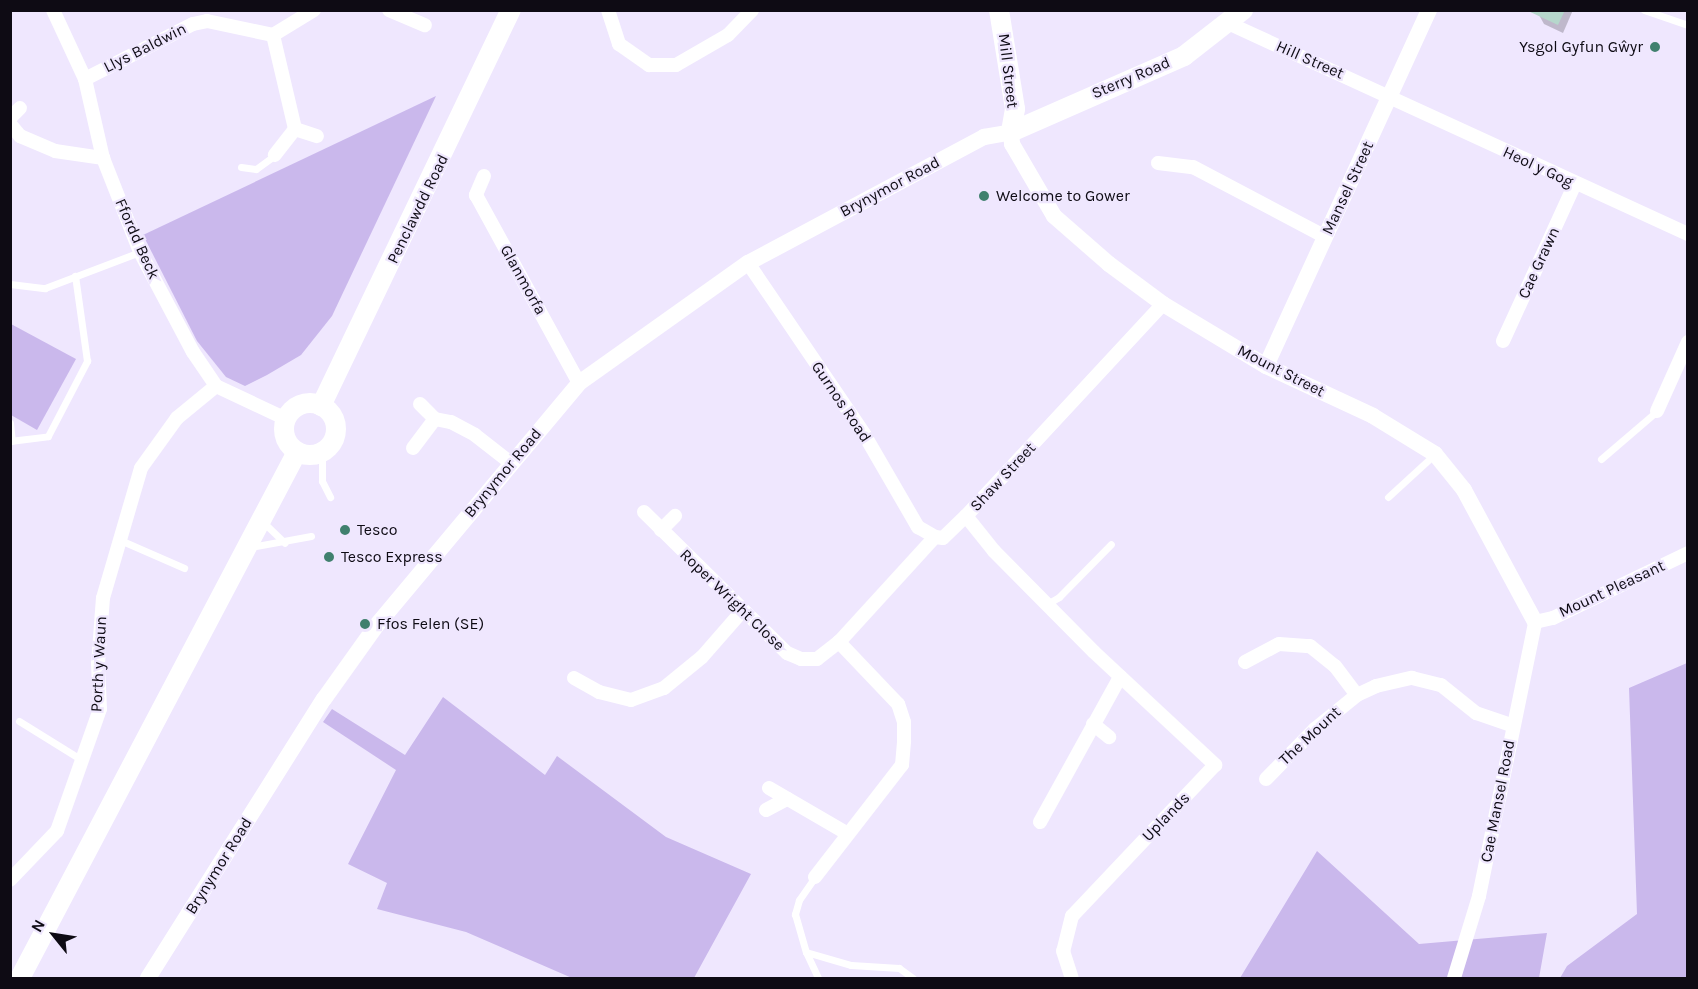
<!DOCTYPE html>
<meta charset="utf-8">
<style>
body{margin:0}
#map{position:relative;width:1698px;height:989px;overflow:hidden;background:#efe7fe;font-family:Karla,sans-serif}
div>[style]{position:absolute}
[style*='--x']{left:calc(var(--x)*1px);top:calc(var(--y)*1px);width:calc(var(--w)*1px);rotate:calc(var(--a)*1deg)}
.green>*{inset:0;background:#cab8ec}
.shadow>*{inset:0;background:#0003}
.building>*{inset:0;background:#b6d7cc}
.service>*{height:7px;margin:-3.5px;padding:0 3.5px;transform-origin:3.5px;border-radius:3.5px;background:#fff}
.minor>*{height:14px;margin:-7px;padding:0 7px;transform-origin:7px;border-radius:7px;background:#fff}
.tertiary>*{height:16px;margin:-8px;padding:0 8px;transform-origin:8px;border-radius:8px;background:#fff}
.secondary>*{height:20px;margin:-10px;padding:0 10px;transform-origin:10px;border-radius:10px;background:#fff}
.secondary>.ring{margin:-10px;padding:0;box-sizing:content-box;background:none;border:20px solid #fff;border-radius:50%}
.dots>*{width:16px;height:16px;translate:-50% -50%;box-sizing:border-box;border:3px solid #efe7fe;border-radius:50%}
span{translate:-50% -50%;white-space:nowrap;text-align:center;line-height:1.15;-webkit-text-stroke:4.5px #efe7fe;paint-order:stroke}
.poi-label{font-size:16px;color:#0e0b14}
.right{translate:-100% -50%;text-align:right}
.left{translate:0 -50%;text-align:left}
.street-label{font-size:16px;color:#0e0b14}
.frame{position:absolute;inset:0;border:12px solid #0e0b14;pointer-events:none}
.north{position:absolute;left:24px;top:905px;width:60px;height:60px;-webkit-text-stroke:4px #efe7fe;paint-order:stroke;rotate:300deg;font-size:16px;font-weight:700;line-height:24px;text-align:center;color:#0e0b14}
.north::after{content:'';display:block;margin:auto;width:21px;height:27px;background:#0e0b14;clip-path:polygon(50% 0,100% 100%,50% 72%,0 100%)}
</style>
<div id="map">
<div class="green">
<div style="clip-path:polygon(436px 96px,332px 316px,301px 355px,267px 375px,245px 386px,226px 377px,197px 341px,143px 235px)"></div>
<div style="clip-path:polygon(11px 324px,76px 359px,37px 430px,11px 415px)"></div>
<div style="clip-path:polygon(1687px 663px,1687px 978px,1560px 978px,1567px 966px,1637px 914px,1629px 688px)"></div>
<div style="clip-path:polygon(443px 697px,545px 775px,557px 756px,666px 837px,751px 874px,694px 978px,572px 978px,466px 932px,377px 909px,387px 883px,348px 864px,396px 770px,323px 722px,332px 709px,405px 755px)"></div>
<div style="clip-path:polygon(1317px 851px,1419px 944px,1547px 933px,1539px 978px,1240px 978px)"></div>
</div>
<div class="shadow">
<div style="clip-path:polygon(1541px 10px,1573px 10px,1563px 33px,1544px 24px,1539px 15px)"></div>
</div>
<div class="building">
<div style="clip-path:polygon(1526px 10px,1565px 10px,1558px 25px)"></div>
</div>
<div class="service">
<div style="--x:1644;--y:10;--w:46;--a:18.8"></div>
<div style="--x:241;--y:167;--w:15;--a:8"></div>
<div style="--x:256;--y:169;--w:24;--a:-36"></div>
<div style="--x:10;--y:284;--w:35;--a:7"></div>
<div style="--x:45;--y:288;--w:102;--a:-20.8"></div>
<div style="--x:10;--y:423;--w:18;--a:84"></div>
<div style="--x:10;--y:441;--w:38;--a:-7"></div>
<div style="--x:48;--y:436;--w:85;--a:-62.5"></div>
<div style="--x:87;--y:361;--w:86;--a:-98"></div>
<div style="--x:322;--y:452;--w:29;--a:90"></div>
<div style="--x:322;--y:481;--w:18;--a:63"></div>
<div style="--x:1601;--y:459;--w:74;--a:-40.6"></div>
<div style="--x:1388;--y:497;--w:64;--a:-42.5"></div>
<div style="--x:263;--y:522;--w:30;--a:44"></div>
<div style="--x:120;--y:540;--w:70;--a:23.6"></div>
<div style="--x:251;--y:547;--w:61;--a:-10.4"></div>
<div style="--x:1047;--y:604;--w:14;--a:-30"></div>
<div style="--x:1059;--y:597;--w:74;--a:-45.5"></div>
<div style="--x:19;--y:721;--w:74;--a:31.8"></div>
<div style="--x:815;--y:877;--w:28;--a:125"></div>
<div style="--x:799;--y:900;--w:15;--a:106"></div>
<div style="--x:795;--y:914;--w:40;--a:74"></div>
<div style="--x:806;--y:952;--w:47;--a:16.1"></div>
<div style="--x:851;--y:965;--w:48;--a:3.6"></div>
<div style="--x:899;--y:968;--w:17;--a:36"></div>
<div style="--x:806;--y:952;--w:29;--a:65"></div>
</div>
<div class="minor">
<div style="--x:53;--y:10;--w:76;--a:65.1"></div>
<div style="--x:85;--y:79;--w:81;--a:77.2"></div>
<div style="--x:103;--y:158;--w:101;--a:68.5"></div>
<div style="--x:140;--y:252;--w:113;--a:62.1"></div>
<div style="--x:193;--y:352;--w:41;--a:55.9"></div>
<div style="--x:216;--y:386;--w:77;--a:25.2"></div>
<div style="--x:389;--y:10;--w:39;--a:23"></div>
<div style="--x:608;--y:10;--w:36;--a:72"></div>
<div style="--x:619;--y:44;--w:37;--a:35"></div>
<div style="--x:649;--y:65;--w:27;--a:0"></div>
<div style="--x:676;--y:65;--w:60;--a:-30"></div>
<div style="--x:728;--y:35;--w:35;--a:-46"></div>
<div style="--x:1230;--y:24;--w:504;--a:24.63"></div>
<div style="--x:273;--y:35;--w:97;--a:76.8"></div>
<div style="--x:295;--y:129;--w:33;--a:128"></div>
<div style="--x:85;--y:79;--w:121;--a:-27"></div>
<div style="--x:193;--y:24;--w:14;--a:-12"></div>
<div style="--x:207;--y:21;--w:67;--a:12"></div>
<div style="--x:273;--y:35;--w:48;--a:-31.4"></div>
<div style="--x:10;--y:118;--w:14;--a:-45"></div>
<div style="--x:10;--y:124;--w:16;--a:50"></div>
<div style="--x:20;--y:136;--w:38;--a:23"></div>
<div style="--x:55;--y:151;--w:49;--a:8.3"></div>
<div style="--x:295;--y:129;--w:23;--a:18"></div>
<div style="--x:1158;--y:163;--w:35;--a:7"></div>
<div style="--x:1193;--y:167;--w:150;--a:27.8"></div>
<div style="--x:484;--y:176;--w:21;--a:113"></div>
<div style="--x:476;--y:195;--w:214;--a:61.3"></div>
<div style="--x:748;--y:263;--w:207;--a:55.8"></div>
<div style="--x:864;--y:434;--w:108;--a:59.9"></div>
<div style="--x:918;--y:527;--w:20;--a:30"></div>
<div style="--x:1503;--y:341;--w:173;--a:-65.4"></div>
<div style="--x:420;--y:404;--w:21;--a:45"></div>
<div style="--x:1657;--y:411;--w:76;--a:-65.8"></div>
<div style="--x:413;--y:448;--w:36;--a:-53"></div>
<div style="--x:435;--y:419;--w:16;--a:11"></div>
<div style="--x:451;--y:422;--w:27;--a:28"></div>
<div style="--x:475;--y:435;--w:46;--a:37.9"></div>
<div style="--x:644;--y:512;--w:201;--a:44.6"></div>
<div style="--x:787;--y:653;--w:15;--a:23"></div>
<div style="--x:801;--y:659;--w:16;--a:0"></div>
<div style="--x:817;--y:659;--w:28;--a:-38"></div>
<div style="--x:839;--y:642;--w:142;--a:-47.6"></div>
<div style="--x:935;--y:537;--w:8;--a:7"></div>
<div style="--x:943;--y:538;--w:32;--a:-44"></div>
<div style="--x:966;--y:516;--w:289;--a:-47.1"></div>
<div style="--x:966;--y:516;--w:45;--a:51.3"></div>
<div style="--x:994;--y:551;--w:142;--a:45.3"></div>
<div style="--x:1094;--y:652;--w:166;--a:43"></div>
<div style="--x:1215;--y:765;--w:208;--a:133.4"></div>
<div style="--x:1072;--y:916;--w:36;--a:104"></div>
<div style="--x:1063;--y:951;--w:28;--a:72"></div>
<div style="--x:661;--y:530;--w:20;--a:-45"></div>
<div style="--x:1245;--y:662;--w:38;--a:-28"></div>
<div style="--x:1279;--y:644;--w:31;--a:4"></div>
<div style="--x:1310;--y:646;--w:32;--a:39"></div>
<div style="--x:1335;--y:666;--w:36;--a:53"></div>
<div style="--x:574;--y:678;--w:29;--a:29"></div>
<div style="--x:599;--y:692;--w:33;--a:14"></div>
<div style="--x:631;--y:700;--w:35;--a:-20"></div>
<div style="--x:664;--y:688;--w:49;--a:-39.2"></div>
<div style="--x:702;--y:657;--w:62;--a:-48.9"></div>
<div style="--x:1093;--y:724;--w:21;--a:39"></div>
<div style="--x:1266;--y:779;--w:70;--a:-45.6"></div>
<div style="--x:1315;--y:729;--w:54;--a:-39"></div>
<div style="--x:1357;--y:695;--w:21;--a:-25"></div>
<div style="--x:1376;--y:686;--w:37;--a:-13"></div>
<div style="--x:1412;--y:678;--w:30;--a:14"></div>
<div style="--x:1441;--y:685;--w:45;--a:38.7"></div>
<div style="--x:1476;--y:713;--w:39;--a:19"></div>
<div style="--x:769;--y:788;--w:91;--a:30.2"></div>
<div style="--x:766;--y:810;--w:24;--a:-28"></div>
<div style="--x:1040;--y:822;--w:166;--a:-61.1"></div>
<div style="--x:815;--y:877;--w:142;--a:-52.2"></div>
<div style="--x:902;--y:765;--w:24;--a:-85"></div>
<div style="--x:904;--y:741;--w:19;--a:-90"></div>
<div style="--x:904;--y:722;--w:19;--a:-108"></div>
<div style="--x:898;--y:704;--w:86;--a:-133.6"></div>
<div style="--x:10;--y:880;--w:68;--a:-46.2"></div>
<div style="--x:57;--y:831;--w:129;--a:-70.6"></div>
<div style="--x:100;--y:709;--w:45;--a:-92.5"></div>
<div style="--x:98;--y:664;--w:66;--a:-85.7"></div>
<div style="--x:103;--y:598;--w:135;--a:-73.7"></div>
<div style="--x:141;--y:468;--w:62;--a:-54.2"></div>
<div style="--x:177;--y:418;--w:50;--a:-39.4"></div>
<div style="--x:1454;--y:978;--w:86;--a:-73"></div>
<div style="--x:1479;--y:896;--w:280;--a:-78.4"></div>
<div style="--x:1535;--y:622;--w:18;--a:-13"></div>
<div style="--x:1553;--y:618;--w:150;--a:-25.7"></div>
</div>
<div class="tertiary">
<div style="--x:1266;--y:366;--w:392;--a:-65.4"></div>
<div style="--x:148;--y:978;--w:330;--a:-57.8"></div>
<div style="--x:324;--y:699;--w:90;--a:-54.5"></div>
<div style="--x:376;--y:626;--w:317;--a:-50.1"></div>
<div style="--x:579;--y:383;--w:207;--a:-35.4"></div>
<div style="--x:748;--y:263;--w:268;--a:-28.1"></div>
<div style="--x:984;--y:137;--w:27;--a:-10"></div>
<div style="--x:1011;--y:132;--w:12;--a:85"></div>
<div style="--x:1012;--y:144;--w:83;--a:59.7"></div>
<div style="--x:1054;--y:216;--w:73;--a:41.1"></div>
<div style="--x:1109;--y:264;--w:67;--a:36.5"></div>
<div style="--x:1163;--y:304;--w:120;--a:31"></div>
<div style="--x:1266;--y:366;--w:118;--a:25"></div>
<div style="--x:1373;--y:416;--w:73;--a:31.5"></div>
<div style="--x:1435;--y:454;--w:46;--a:51.1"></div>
<div style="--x:1464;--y:490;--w:150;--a:61.7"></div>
</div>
<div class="secondary">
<div style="--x:999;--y:10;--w:100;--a:80.8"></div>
<div style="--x:1015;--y:109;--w:23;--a:100"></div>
<div style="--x:1011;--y:132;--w:189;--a:-23.7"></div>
<div style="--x:1184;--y:56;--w:75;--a:-37.9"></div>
<div class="ring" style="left:284px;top:403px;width:32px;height:32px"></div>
<div style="--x:321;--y:406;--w:439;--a:-64.4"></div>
<div style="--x:20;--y:978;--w:594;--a:-62.23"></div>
</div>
<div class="dots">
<div style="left:1655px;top:47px;background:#40806e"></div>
<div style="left:984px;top:196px;background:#40806e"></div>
<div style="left:345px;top:530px;background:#40806e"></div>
<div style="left:329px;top:557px;background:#40806e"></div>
<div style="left:365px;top:624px;background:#40806e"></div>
</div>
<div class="poi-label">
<span class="right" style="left:1643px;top:47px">Ysgol Gyfun Gŵyr</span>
<span class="left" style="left:996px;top:196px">Welcome to Gower</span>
<span class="left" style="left:357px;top:530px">Tesco</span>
<span class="left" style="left:341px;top:557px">Tesco Express</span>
<span class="left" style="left:377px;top:624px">Ffos Felen (SE)</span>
</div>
<div class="street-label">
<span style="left:145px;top:48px;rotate:-27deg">Llys Baldwin</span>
<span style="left:1310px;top:60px;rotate:24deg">Hill Street</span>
<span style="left:1008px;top:71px;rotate:83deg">Mill Street</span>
<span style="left:1131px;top:78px;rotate:-23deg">Sterry Road</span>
<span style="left:1538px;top:167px;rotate:25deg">Heol y Gog</span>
<span style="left:890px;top:187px;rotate:-28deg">Brynymor Road</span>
<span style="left:1348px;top:188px;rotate:-65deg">Mansel Street</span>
<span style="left:418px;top:209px;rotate:-64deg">Penclawdd Road</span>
<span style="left:137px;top:239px;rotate:66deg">Ffordd Beck</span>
<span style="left:1539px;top:263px;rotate:-65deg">Cae Grawn</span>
<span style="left:523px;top:280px;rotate:61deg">Glanmorfa</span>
<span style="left:1281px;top:371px;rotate:27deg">Mount Street</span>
<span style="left:841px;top:402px;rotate:56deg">Gurnos Road</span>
<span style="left:503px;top:473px;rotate:-50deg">Brynymor Road</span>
<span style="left:1003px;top:477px;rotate:-47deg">Shaw Street</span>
<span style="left:1612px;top:589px;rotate:-25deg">Mount Pleasant</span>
<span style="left:732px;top:600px;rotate:44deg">Roper Wright Close</span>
<span style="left:99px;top:664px;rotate:-87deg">Porth y Waun</span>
<span style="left:1310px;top:736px;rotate:-43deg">The Mount</span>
<span style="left:1498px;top:801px;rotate:-79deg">Cae Mansel Road</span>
<span style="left:1166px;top:817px;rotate:-46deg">Uplands</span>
<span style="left:219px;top:866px;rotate:-58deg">Brynymor Road</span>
</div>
<div class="frame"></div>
<div class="north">N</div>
</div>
